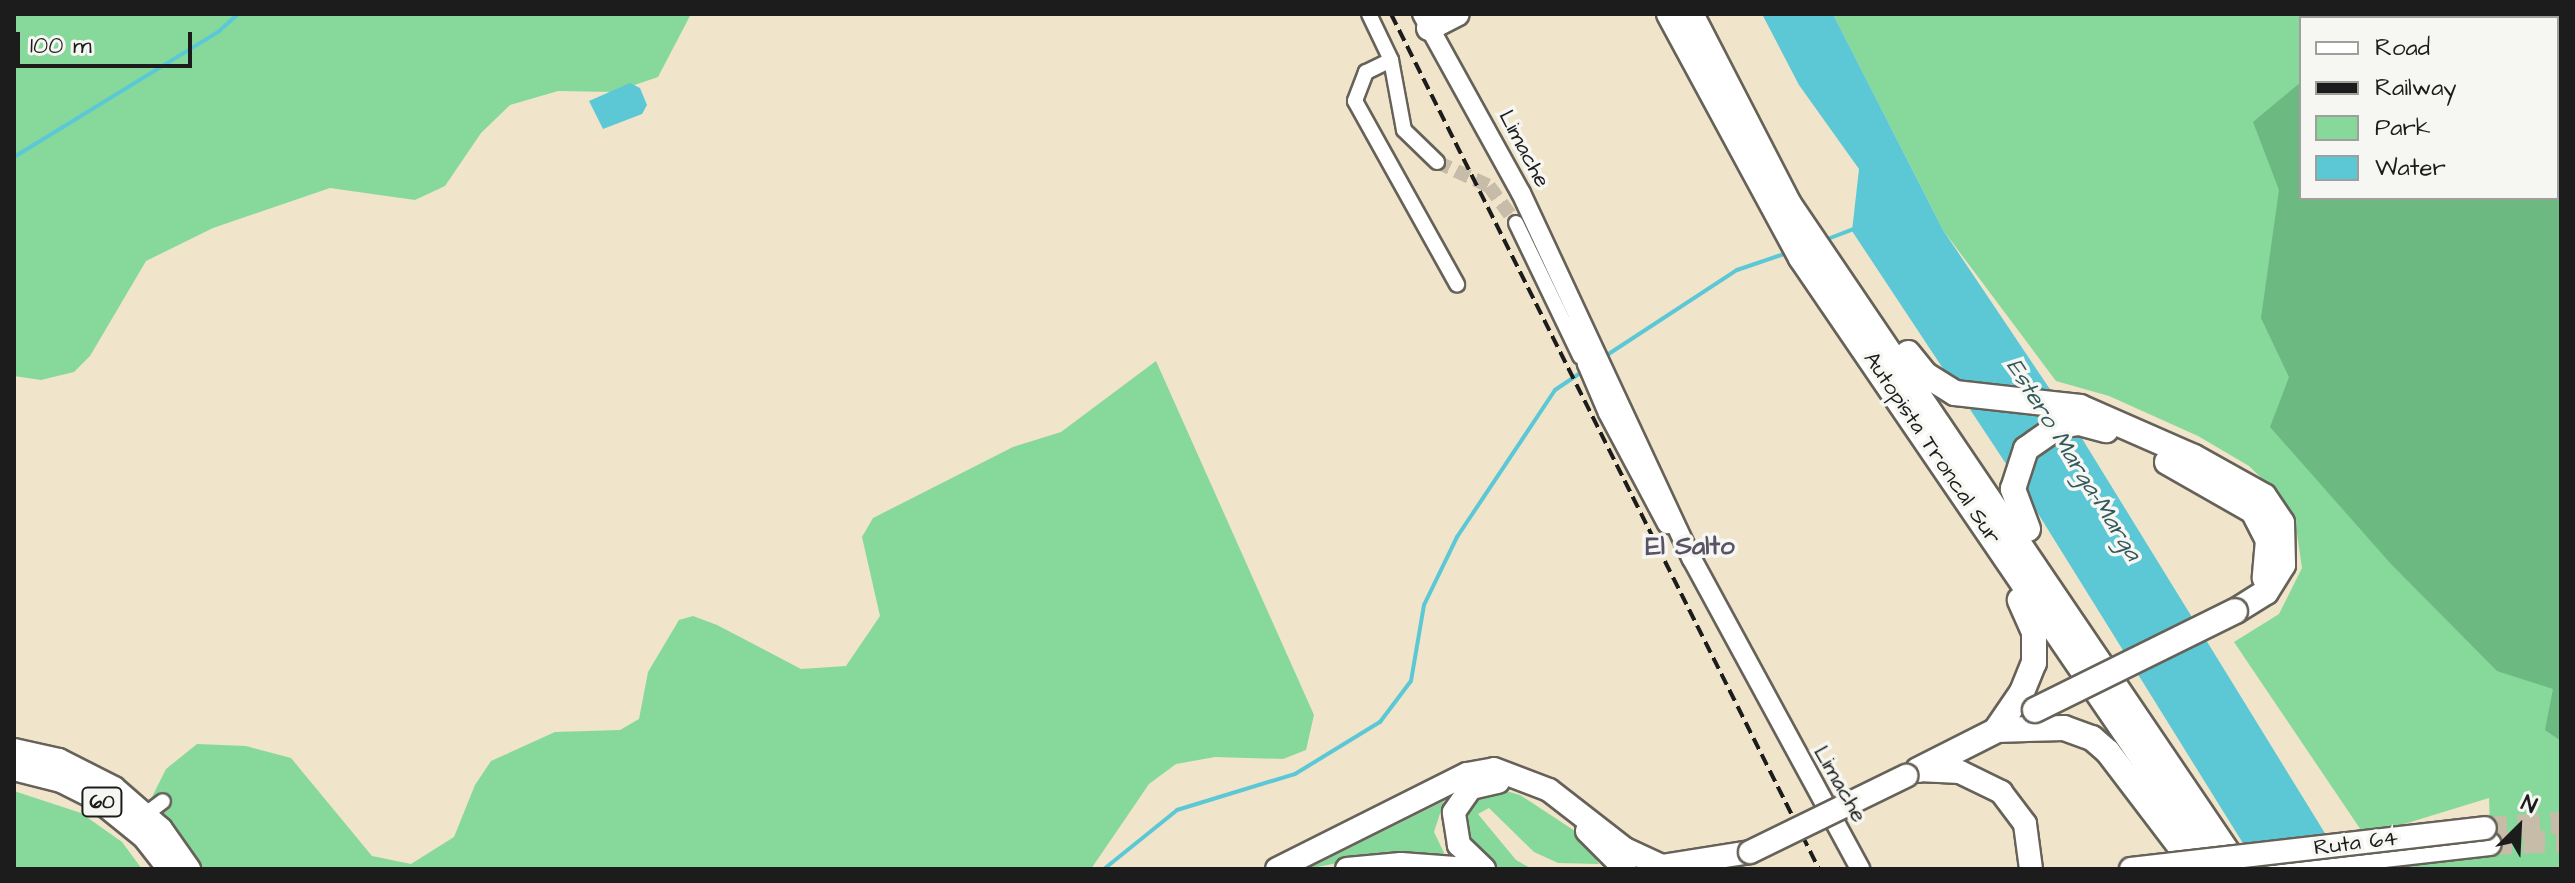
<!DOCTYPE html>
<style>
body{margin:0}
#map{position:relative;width:2575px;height:883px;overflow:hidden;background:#f0e4ca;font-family:"Architects Daughter",sans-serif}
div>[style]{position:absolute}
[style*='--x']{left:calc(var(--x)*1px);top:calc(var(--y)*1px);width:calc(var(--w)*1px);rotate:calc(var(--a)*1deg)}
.green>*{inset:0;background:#86d99a}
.forest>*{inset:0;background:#6cb982}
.water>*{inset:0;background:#5cc8d5}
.stream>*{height:4px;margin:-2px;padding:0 2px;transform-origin:2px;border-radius:2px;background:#5cc8d5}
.minor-tunnel>*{height:14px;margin-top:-7px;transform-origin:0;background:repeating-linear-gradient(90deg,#c6bca7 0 14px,transparent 0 21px)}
.trunk-tunnel>*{height:22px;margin-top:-11px;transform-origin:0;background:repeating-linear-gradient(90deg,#c6bca7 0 22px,transparent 0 33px)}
.roads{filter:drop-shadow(2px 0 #666259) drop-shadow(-2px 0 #666259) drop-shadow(0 2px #666259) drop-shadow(0 -2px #666259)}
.minor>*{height:14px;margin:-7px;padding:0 7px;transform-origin:7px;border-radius:7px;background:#fff}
.secondary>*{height:18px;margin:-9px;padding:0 9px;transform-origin:9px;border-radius:9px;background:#fff}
.trunk>*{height:22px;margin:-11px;padding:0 11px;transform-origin:11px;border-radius:11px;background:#fff}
.motorway>*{height:24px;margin:-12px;padding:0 12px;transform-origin:12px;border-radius:12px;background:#fff}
.rail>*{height:4px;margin-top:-2px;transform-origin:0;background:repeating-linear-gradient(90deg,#1c1c1c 0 12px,transparent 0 18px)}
.bridges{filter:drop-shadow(2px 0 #666259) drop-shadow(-2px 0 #666259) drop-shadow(0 2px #666259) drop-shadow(0 -2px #666259)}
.trunk-bridge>*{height:22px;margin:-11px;padding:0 11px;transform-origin:11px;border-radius:11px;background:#fff}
.motorway-bridge>*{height:24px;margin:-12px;padding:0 12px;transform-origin:12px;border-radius:12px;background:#fff}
span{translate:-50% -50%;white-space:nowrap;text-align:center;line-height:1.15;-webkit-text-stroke:7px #f6f6f2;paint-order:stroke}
.shield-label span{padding:2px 6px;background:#f6f6f2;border:2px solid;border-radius:6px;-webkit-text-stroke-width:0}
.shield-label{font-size:20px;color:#1c1c1c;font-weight:700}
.street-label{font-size:22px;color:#1c1c1c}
.water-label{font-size:24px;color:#32585d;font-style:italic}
.quarter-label{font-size:26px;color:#585264;font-weight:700}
.frame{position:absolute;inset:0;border:16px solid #1c1c1c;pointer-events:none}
.legend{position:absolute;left:2299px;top:16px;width:260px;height:184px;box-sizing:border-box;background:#f6f6f2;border:2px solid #9f9f9c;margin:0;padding:10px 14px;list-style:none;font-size:24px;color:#1c1c1c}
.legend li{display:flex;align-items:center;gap:16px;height:40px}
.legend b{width:40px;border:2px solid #9f9f9c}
.north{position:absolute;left:2479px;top:787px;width:80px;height:80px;-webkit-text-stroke:6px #f6f6f2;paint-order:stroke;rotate:24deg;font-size:22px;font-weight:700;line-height:32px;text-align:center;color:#1c1c1c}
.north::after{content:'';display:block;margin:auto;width:28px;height:36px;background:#1c1c1c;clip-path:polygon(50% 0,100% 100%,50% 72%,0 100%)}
.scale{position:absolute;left:16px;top:32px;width:176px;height:36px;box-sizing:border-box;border:4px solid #1c1c1c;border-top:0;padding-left:10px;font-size:24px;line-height:28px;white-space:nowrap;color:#1c1c1c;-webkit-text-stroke:6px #f6f6f2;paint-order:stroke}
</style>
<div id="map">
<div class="green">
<div style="clip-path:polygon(14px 14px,691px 14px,658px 77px,614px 92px,558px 91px,510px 105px,481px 133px,445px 186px,415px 200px,330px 188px,213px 228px,146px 261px,90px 356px,74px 372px,41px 380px,14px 376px)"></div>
<div style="clip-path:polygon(evenodd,1833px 14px,2561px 14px,2561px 869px,2388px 869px,2491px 854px,2489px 798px,2365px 836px,2234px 642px,2279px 614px,2302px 568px,2297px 534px,2281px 497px,2249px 466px,2198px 436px,2109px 396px,2056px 381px,1943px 230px,1833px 14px,2301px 18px,2557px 18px,2557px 198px,2301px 198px,2301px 18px)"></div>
<div style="clip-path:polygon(1156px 361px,1314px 715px,1306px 750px,1283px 759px,1215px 757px,1176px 764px,1149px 784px,1091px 869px,162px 869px,151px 799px,166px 769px,197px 744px,246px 746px,291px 758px,372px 856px,411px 864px,454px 837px,475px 785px,491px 761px,555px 732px,620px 730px,639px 719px,648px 672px,679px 620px,693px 616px,717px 625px,801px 669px,846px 666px,880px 616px,862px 537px,873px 518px,1013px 447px,1061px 432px)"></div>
<div style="clip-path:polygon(1496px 788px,1520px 795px,1581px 835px,1599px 864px,1558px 863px,1534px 852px,1489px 808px,1478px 814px,1516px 860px,1532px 869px,1503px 869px,1485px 862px,1469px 848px,1461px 821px,1469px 796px)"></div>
<div style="clip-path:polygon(14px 791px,81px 813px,122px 842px,142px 869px,14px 869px)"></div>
<div style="clip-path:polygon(1444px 801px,1434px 832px,1446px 857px,1383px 854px,1307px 869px)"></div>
</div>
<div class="forest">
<div style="clip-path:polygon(2382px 14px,2561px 14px,2561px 741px,2545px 730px,2553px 689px,2497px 671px,2391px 564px,2270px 427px,2289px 377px,2261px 318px,2279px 190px,2253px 122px,2301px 82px,2301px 198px,2557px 198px,2557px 18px,2377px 18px)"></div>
</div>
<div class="water">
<div style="clip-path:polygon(1762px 14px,1833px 14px,1943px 230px,2070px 419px,2347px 869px,2259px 869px,2024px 491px,1852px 231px,1859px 169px,1799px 85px)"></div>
<div style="clip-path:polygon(630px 83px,640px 88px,647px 105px,642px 114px,603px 129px,589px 101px)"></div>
</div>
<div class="stream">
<div style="--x:14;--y:157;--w:239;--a:-31.5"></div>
<div style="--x:218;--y:32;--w:27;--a:-42"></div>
<div style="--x:1825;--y:240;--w:31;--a:-21"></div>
<div style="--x:1604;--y:357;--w:159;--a:-33.2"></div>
<div style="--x:1737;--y:270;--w:53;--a:-18.8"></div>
<div style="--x:1104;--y:869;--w:94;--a:-38.9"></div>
<div style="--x:1177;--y:810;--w:123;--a:-17"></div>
<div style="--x:1295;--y:774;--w:100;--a:-31.5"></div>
<div style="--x:1380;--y:722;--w:51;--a:-52.9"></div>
<div style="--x:1411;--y:681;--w:77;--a:-80.3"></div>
<div style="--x:1424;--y:605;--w:76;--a:-64.1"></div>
<div style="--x:1457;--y:537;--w:177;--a:-56.3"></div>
<div style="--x:1555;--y:390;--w:34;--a:-34"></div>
</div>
<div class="minor-tunnel">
<div style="--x:1437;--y:162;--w:57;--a:24.8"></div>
<div style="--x:1489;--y:186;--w:46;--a:53.9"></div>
</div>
<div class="trunk-tunnel">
<div style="--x:2485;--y:828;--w:76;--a:-3.8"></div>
<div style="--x:2490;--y:844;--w:71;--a:-2.4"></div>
</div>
<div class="roads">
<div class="minor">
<div style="--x:1369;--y:14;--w:51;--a:64.4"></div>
<div style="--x:1391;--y:60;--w:71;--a:79.5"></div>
<div style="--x:1404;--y:130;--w:46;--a:44.1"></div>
<div style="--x:1391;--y:60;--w:28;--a:154"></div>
<div style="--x:1366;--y:72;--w:31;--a:111"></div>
<div style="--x:1355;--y:101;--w:210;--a:60.9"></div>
<div style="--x:1516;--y:223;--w:148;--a:64.3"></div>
<div style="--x:146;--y:814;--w:21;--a:-37"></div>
</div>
<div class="secondary">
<div style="--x:1422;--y:14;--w:205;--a:61.1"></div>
<div style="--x:1521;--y:193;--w:404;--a:65"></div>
<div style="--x:1692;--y:559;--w:353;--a:61.5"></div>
<div style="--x:1577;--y:322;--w:43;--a:76.6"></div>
<div style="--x:1587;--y:364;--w:53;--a:66.8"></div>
<div style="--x:1608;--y:413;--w:126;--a:62"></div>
</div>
<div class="trunk">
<div style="--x:14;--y:750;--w:46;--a:12.5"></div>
<div style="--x:59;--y:760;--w:62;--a:27"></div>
<div style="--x:114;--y:788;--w:62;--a:41.1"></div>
<div style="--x:161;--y:829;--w:49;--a:55"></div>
<div style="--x:14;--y:769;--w:49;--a:14.3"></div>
<div style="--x:61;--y:781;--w:40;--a:26.6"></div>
<div style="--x:97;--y:799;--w:60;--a:39"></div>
<div style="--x:144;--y:837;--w:41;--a:52"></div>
<div style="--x:1918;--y:770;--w:42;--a:2.7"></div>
<div style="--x:1960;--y:772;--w:46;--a:26"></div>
<div style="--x:2001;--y:792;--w:40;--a:53"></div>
<div style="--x:2025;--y:824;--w:45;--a:82.4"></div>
<div style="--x:1587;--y:831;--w:54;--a:45"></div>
<div style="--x:1649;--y:868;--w:102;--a:-9"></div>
<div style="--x:1277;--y:869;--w:212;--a:-26.6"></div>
<div style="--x:1467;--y:774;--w:27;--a:-10"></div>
<div style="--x:1494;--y:769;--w:59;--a:20.9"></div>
<div style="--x:1549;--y:790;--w:96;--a:37.8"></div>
<div style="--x:1625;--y:849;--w:41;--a:24.7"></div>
<div style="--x:1347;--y:869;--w:54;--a:-5.3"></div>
<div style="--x:1401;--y:864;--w:67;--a:4.3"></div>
<div style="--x:1484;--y:869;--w:35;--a:-136"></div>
<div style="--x:1459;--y:845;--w:33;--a:-99"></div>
<div style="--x:1454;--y:812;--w:29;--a:-55"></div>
<div style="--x:1471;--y:788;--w:28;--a:-13"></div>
<div style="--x:2270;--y:869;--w:221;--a:-6.5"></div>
</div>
<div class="motorway">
<div style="--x:1669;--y:14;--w:277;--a:61.6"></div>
<div style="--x:1801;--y:258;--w:740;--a:55.69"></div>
<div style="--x:1691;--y:14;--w:214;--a:62.7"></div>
<div style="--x:1789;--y:204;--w:803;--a:55.91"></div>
<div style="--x:1429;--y:28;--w:31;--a:-27"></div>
<div style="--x:1908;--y:353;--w:28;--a:51"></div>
<div style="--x:1926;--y:375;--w:34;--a:32"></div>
<div style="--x:1955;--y:393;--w:126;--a:6.4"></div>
<div style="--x:2080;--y:407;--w:124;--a:23.7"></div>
<div style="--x:2194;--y:457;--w:80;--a:29.1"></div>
<div style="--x:2264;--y:496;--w:32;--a:56"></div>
<div style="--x:2282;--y:523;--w:42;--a:88.6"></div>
<div style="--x:2283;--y:565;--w:32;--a:122"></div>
<div style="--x:2266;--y:592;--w:36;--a:148"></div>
<div style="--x:2167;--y:462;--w:99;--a:29.7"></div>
<div style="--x:2253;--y:511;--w:33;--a:63"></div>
<div style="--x:2268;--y:540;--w:38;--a:95"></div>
<div style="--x:2028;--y:529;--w:43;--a:-110.6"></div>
<div style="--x:2013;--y:489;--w:42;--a:-72"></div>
<div style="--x:2026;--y:449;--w:40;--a:-34.9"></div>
<div style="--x:2059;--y:426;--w:20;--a:-9"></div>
<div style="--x:2079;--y:423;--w:28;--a:15"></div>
<div style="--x:1996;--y:730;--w:46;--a:-55.6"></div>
<div style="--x:2022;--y:692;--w:31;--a:-68"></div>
<div style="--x:2034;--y:663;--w:31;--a:-90"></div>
<div style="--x:2034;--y:632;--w:35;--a:-114"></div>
<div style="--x:1996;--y:730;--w:68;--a:-1.7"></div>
<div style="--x:2064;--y:728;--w:30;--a:20"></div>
<div style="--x:2092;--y:738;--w:21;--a:41"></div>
<div style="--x:2108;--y:752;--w:147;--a:52.7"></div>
<div style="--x:1918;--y:770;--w:102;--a:-26.8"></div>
</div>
</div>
<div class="rail">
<div style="--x:1391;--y:14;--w:956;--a:63.41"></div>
</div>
<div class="bridges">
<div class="trunk-bridge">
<div style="--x:1750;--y:852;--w:174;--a:-26"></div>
<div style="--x:2131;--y:869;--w:356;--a:-6.6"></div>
</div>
<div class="motorway-bridge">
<div style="--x:2035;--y:710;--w:223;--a:-26.3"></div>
</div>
</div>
<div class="shield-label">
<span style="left:102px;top:802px">60</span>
</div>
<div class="street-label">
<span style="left:1524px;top:149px;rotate:62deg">Limache</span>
<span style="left:1932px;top:448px;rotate:56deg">Autopista Troncal Sur</span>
<span style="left:1840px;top:784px;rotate:60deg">Limache</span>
<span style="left:2356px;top:843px;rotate:-7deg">Ruta 64</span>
</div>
<div class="water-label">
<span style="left:2073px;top:460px;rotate:58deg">Estero Marga-Marga</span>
</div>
<div class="quarter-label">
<span style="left:1690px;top:547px">El Salto</span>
</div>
<div class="frame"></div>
<ul class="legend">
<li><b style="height:10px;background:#fff"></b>Road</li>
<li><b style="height:10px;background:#1c1c1c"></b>Railway</li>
<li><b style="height:22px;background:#86d99a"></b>Park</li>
<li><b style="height:22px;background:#5cc8d5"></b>Water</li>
</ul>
<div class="north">N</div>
<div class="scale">100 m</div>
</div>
